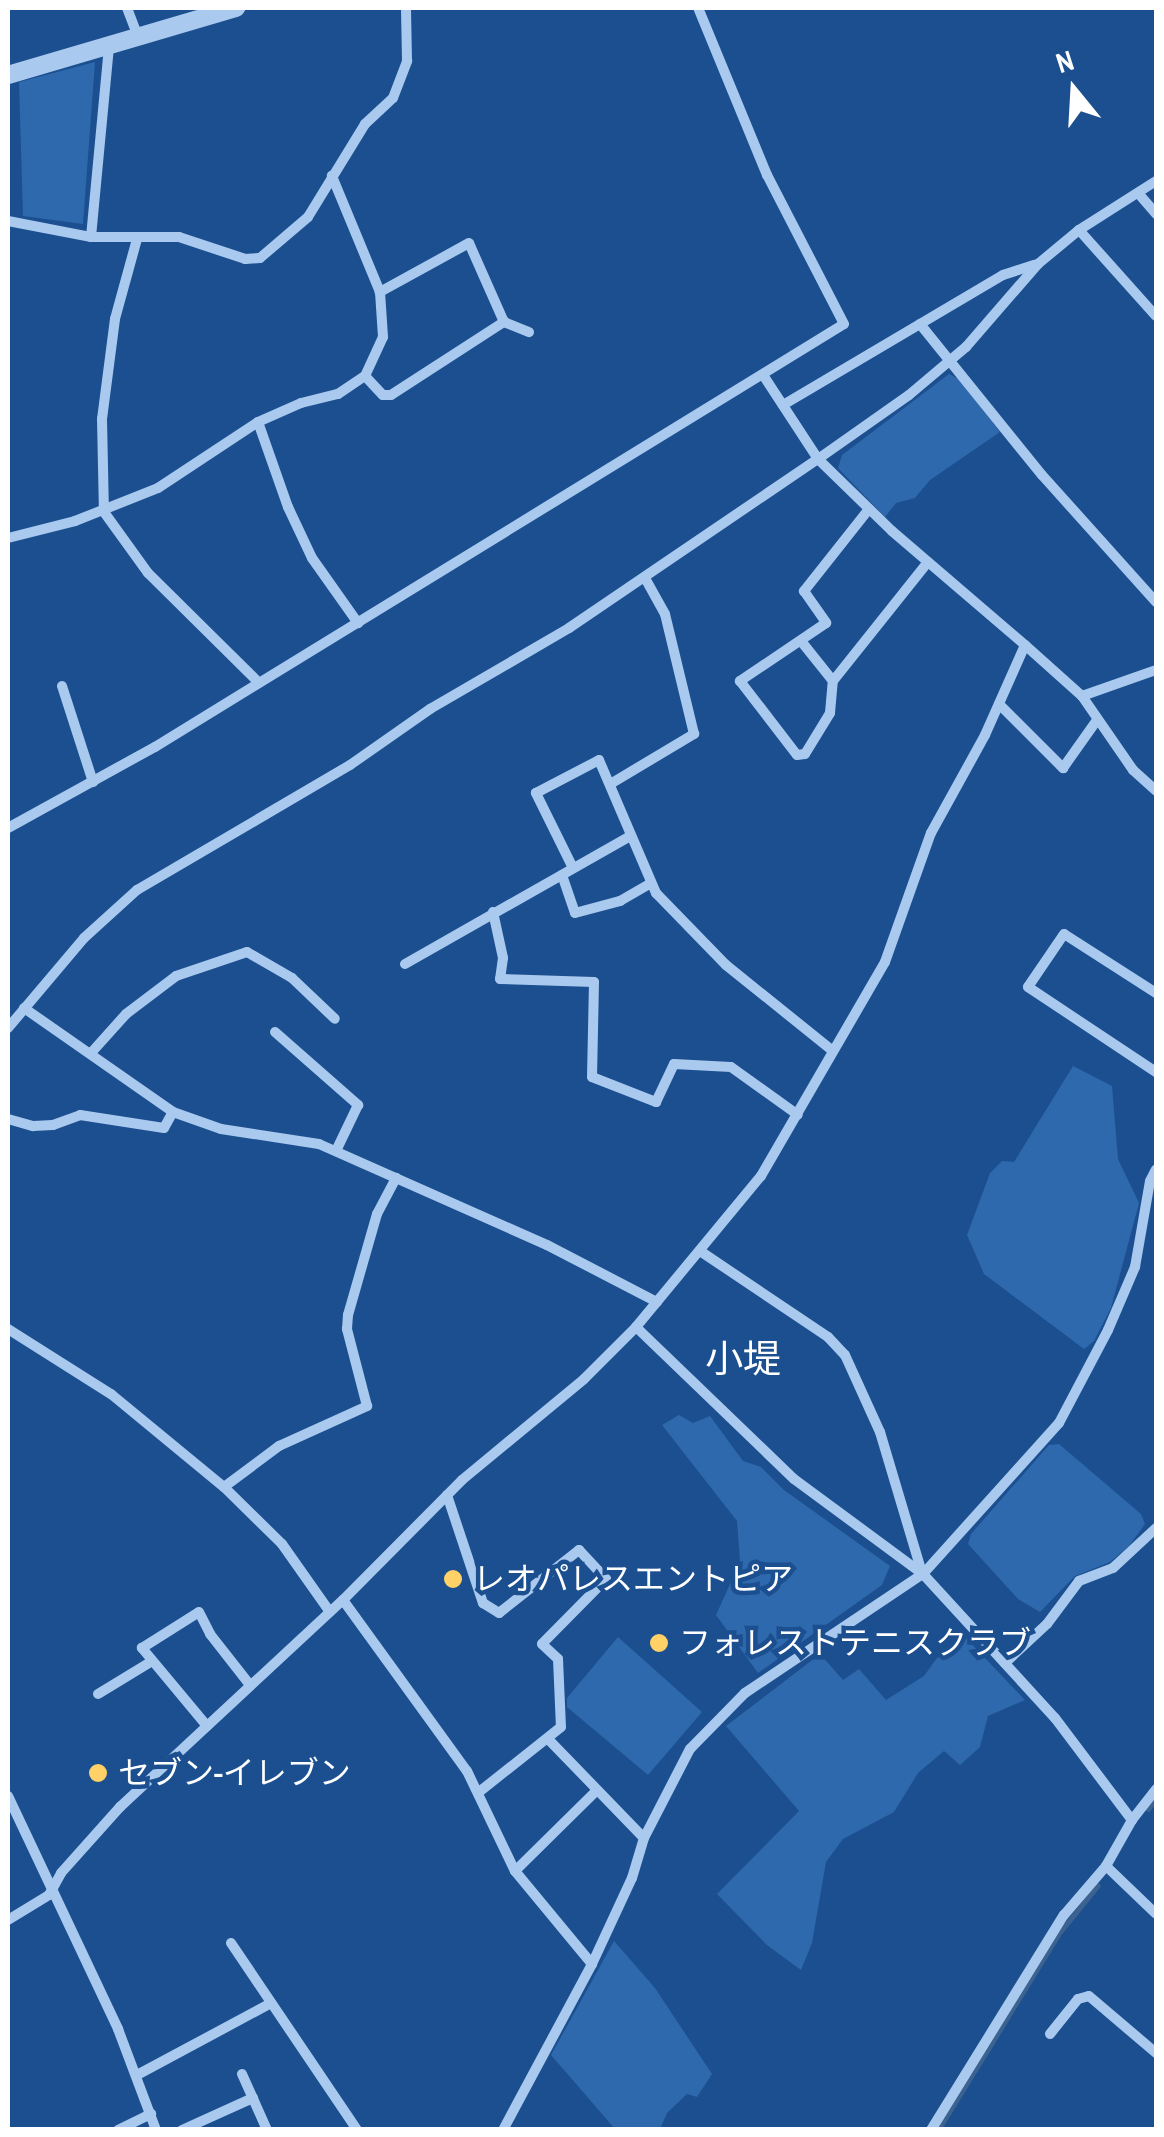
<!DOCTYPE html>
<meta charset="utf-8">
<style>
body{margin:0}
#map{position:relative;width:1164px;height:2137px;overflow:hidden;background:#1b4f8f;font-family:"Archivo Narrow","Noto Sans JP",sans-serif}
div>[style]{position:absolute}
[style*='--x']{left:calc(var(--x)*1px);top:calc(var(--y)*1px);width:calc(var(--w)*1px);rotate:calc(var(--a)*1deg)}
.green>*{inset:0;background:#2e69ad}
.stream>*{height:5px;margin:-2.5px;padding:0 2.5px;transform-origin:2.5px;border-radius:2.5px;background:#3c6290}
.minor>*{height:10px;margin:-5px;padding:0 5px;transform-origin:5px;border-radius:5px;background:#a9c9ee}
.tertiary>*{height:18px;margin:-9px;padding:0 9px;transform-origin:9px;border-radius:9px;background:#a9c9ee}
.dots>*{width:28px;height:28px;translate:-50% -50%;box-sizing:border-box;border:5px solid #1b4f8f;border-radius:50%}
span{translate:-50% -50%;white-space:nowrap;text-align:center;line-height:1.15;-webkit-text-stroke:9px #1b4f8f;paint-order:stroke}
.poi-label{font-size:32px;color:#fff}
.left{translate:0 -50%;text-align:left}
.quarter-label{font-size:38px;color:#fff}
.frame{position:absolute;inset:0;border:10px solid #fff;pointer-events:none}
.north{position:absolute;left:1024px;top:40px;width:100px;height:100px;-webkit-text-stroke:8px #1b4f8f;paint-order:stroke;rotate:342deg;font-size:28px;font-weight:700;line-height:40px;text-align:center;color:#fff}
.north::after{content:'';display:block;margin:auto;width:35px;height:45px;background:#fff;clip-path:polygon(50% 0,100% 100%,50% 72%,0 100%)}
</style>
<div id="map">
<div class="green">
<div style="clip-path:polygon(95px 62px,83px 224px,23px 216px,19px 82px)"></div>
<div style="clip-path:polygon(949px 374px,959px 379px,1000px 432px,930px 480px,915px 498px,896px 503px,885px 517px,838px 468px,842px 455px)"></div>
<div style="clip-path:polygon(1073px 1066px,1112px 1086px,1118px 1159px,1139px 1203px,1111px 1308px,1094px 1341px,1084px 1349px,984px 1274px,967px 1235px,990px 1173px,1002px 1161px,1014px 1162px)"></div>
<div style="clip-path:polygon(679px 1415px,693px 1423px,710px 1416px,743px 1461px,761px 1467px,784px 1490px,890px 1566px,882px 1585px,758px 1673px,716px 1615px,740px 1562px,737px 1521px,662px 1425px)"></div>
<div style="clip-path:polygon(1059px 1444px,1141px 1514px,1145px 1524px,1129px 1546px,1110px 1562px,1075px 1576px,1040px 1612px,1018px 1599px,968px 1544px,971px 1534px,1049px 1445px)"></div>
<div style="clip-path:polygon(618px 1637px,702px 1712px,648px 1775px,567px 1707px,567px 1698px)"></div>
<div style="clip-path:polygon(966px 1638px,1025px 1700px,988px 1716px,980px 1747px,960px 1765px,944px 1751px,918px 1773px,894px 1812px,843px 1839px,826px 1862px,812px 1943px,801px 1970px,767px 1945px,717px 1894px,799px 1811px,726px 1726px,820px 1654px,843px 1680px,859px 1669px,886px 1700px,924px 1676px,937px 1658px)"></div>
<div style="clip-path:polygon(614px 1941px,655px 1988px,712px 2074px,697px 2097px,687px 2094px,667px 2113px,660px 2129px,615px 2129px,551px 2055px)"></div>
</div>
<div class="stream">
<div style="--x:1148;--y:1809;--w:13;--a:-51"></div>
<div style="--x:938;--y:2130;--w:233;--a:-58.4"></div>
<div style="--x:1060;--y:1932;--w:60;--a:-51"></div>
</div>
<div class="minor">
<div style="--x:127;--y:8;--w:30;--a:69"></div>
<div style="--x:1138;--y:193;--w:28;--a:49"></div>
<div style="--x:8;--y:221;--w:85;--a:10.9"></div>
<div style="--x:91;--y:237;--w:88;--a:0"></div>
<div style="--x:179;--y:237;--w:70;--a:18.4"></div>
<div style="--x:245;--y:259;--w:15;--a:-4"></div>
<div style="--x:260;--y:258;--w:63;--a:-40.5"></div>
<div style="--x:308;--y:217;--w:109;--a:-58.5"></div>
<div style="--x:365;--y:124;--w:38;--a:-43"></div>
<div style="--x:393;--y:98;--w:40;--a:-69"></div>
<div style="--x:407;--y:61;--w:53;--a:-91.1"></div>
<div style="--x:1079;--y:230;--w:115;--a:48.2"></div>
<div style="--x:91;--y:237;--w:193;--a:-84.6"></div>
<div style="--x:137;--y:239;--w:83;--a:105.4"></div>
<div style="--x:115;--y:319;--w:101;--a:97.4"></div>
<div style="--x:102;--y:419;--w:93;--a:88.8"></div>
<div style="--x:104;--y:512;--w:75;--a:54.2"></div>
<div style="--x:148;--y:573;--w:156;--a:44.7"></div>
<div style="--x:504;--y:322;--w:27;--a:22"></div>
<div style="--x:920;--y:324;--w:194;--a:51.1"></div>
<div style="--x:1042;--y:475;--w:171;--a:48.1"></div>
<div style="--x:365;--y:376;--w:26;--a:47"></div>
<div style="--x:383;--y:395;--w:8;--a:0"></div>
<div style="--x:391;--y:395;--w:135;--a:-32.9"></div>
<div style="--x:504;--y:322;--w:86;--a:-113.9"></div>
<div style="--x:469;--y:243;--w:102;--a:151.2"></div>
<div style="--x:783;--y:405;--w:256;--a:-30.6"></div>
<div style="--x:1003;--y:275;--w:33;--a:-18"></div>
<div style="--x:258;--y:422;--w:90;--a:70.6"></div>
<div style="--x:288;--y:507;--w:56;--a:64.8"></div>
<div style="--x:312;--y:558;--w:80;--a:54.7"></div>
<div style="--x:869;--y:509;--w:105;--a:128.4"></div>
<div style="--x:804;--y:591;--w:39;--a:55"></div>
<div style="--x:826;--y:623;--w:104;--a:146"></div>
<div style="--x:740;--y:681;--w:93;--a:52.4"></div>
<div style="--x:797;--y:755;--w:8;--a:-7"></div>
<div style="--x:805;--y:754;--w:48;--a:-58.6"></div>
<div style="--x:830;--y:713;--w:32;--a:-85"></div>
<div style="--x:833;--y:681;--w:152;--a:-51.4"></div>
<div style="--x:8;--y:538;--w:69;--a:-14.2"></div>
<div style="--x:75;--y:521;--w:89;--a:-21.7"></div>
<div style="--x:158;--y:488;--w:120;--a:-33.4"></div>
<div style="--x:258;--y:422;--w:47;--a:-23.8"></div>
<div style="--x:301;--y:403;--w:38;--a:-14"></div>
<div style="--x:338;--y:394;--w:32;--a:-34"></div>
<div style="--x:365;--y:376;--w:43;--a:-65.2"></div>
<div style="--x:383;--y:337;--w:45;--a:-93.8"></div>
<div style="--x:380;--y:292;--w:126;--a:-112.5"></div>
<div style="--x:801;--y:641;--w:51;--a:51.3"></div>
<div style="--x:1025;--y:645;--w:76;--a:41.8"></div>
<div style="--x:1082;--y:696;--w:90;--a:55.4"></div>
<div style="--x:1133;--y:770;--w:31;--a:42"></div>
<div style="--x:62;--y:686;--w:101;--a:72.1"></div>
<div style="--x:1082;--y:696;--w:78;--a:-19.4"></div>
<div style="--x:999;--y:704;--w:91;--a:45"></div>
<div style="--x:1063;--y:768;--w:59;--a:-54.7"></div>
<div style="--x:612;--y:783;--w:96;--a:-30.9"></div>
<div style="--x:694;--y:734;--w:123;--a:-103.6"></div>
<div style="--x:665;--y:614;--w:41;--a:-119.1"></div>
<div style="--x:8;--y:828;--w:168;--a:-28.9"></div>
<div style="--x:155;--y:747;--w:808;--a:-31.55"></div>
<div style="--x:844;--y:324;--w:168;--a:-117.3"></div>
<div style="--x:767;--y:175;--w:181;--a:-112.4"></div>
<div style="--x:573;--y:868;--w:84;--a:-116.3"></div>
<div style="--x:536;--y:793;--w:71;--a:-27.6"></div>
<div style="--x:599;--y:760;--w:145;--a:66.8"></div>
<div style="--x:656;--y:893;--w:100;--a:45.8"></div>
<div style="--x:726;--y:965;--w:137;--a:38.8"></div>
<div style="--x:562;--y:875;--w:40;--a:71.1"></div>
<div style="--x:575;--y:913;--w:47;--a:-14.9"></div>
<div style="--x:620;--y:901;--w:36;--a:-30"></div>
<div style="--x:493;--y:912;--w:47;--a:77.7"></div>
<div style="--x:503;--y:958;--w:21;--a:98"></div>
<div style="--x:500;--y:979;--w:94;--a:1.8"></div>
<div style="--x:594;--y:982;--w:95;--a:91.2"></div>
<div style="--x:592;--y:1077;--w:69;--a:21.3"></div>
<div style="--x:656;--y:1102;--w:42;--a:-64.7"></div>
<div style="--x:674;--y:1064;--w:57;--a:3"></div>
<div style="--x:731;--y:1067;--w:82;--a:35.6"></div>
<div style="--x:405;--y:964;--w:259;--a:-29.6"></div>
<div style="--x:1156;--y:993;--w:109;--a:-147.3"></div>
<div style="--x:1064;--y:934;--w:64;--a:124.2"></div>
<div style="--x:1028;--y:987;--w:154;--a:33.6"></div>
<div style="--x:24;--y:1008;--w:182;--a:34.9"></div>
<div style="--x:173;--y:1112;--w:51;--a:19.5"></div>
<div style="--x:221;--y:1129;--w:99;--a:8.7"></div>
<div style="--x:319;--y:1144;--w:249;--a:23.9"></div>
<div style="--x:547;--y:1245;--w:124;--a:27.4"></div>
<div style="--x:8;--y:1028;--w:118;--a:-49.8"></div>
<div style="--x:84;--y:938;--w:72;--a:-42.2"></div>
<div style="--x:137;--y:890;--w:247;--a:-30.4"></div>
<div style="--x:350;--y:765;--w:98;--a:-35"></div>
<div style="--x:430;--y:709;--w:161;--a:-30.2"></div>
<div style="--x:569;--y:628;--w:301;--a:-34.2"></div>
<div style="--x:818;--y:459;--w:111;--a:-35.1"></div>
<div style="--x:909;--y:395;--w:75;--a:-40.1"></div>
<div style="--x:966;--y:347;--w:110;--a:-49.1"></div>
<div style="--x:1038;--y:264;--w:53;--a:-39.7"></div>
<div style="--x:1079;--y:230;--w:91;--a:-32.5"></div>
<div style="--x:275;--y:1032;--w:111;--a:41.3"></div>
<div style="--x:358;--y:1105;--w:51;--a:115.6"></div>
<div style="--x:91;--y:1053;--w:52;--a:-48.1"></div>
<div style="--x:126;--y:1014;--w:63;--a:-37.2"></div>
<div style="--x:176;--y:976;--w:75;--a:-18.7"></div>
<div style="--x:247;--y:952;--w:52;--a:30"></div>
<div style="--x:292;--y:978;--w:59;--a:43.6"></div>
<div style="--x:8;--y:1119;--w:26;--a:16"></div>
<div style="--x:33;--y:1126;--w:20;--a:-3"></div>
<div style="--x:53;--y:1125;--w:29;--a:-20"></div>
<div style="--x:80;--y:1115;--w:85;--a:8.8"></div>
<div style="--x:164;--y:1128;--w:18;--a:-61"></div>
<div style="--x:700;--y:1251;--w:154;--a:33.9"></div>
<div style="--x:828;--y:1337;--w:25;--a:47"></div>
<div style="--x:845;--y:1355;--w:85;--a:65.6"></div>
<div style="--x:880;--y:1432;--w:147;--a:73.4"></div>
<div style="--x:636;--y:1327;--w:219;--a:43.9"></div>
<div style="--x:794;--y:1479;--w:160;--a:36.4"></div>
<div style="--x:923;--y:1574;--w:195;--a:47.5"></div>
<div style="--x:1055;--y:1718;--w:128;--a:53"></div>
<div style="--x:8;--y:1329;--w:122;--a:32.3"></div>
<div style="--x:111;--y:1394;--w:146;--a:39.5"></div>
<div style="--x:224;--y:1487;--w:81;--a:44.5"></div>
<div style="--x:282;--y:1544;--w:83;--a:54.8"></div>
<div style="--x:224;--y:1487;--w:69;--a:-36.7"></div>
<div style="--x:279;--y:1446;--w:97;--a:-24.4"></div>
<div style="--x:367;--y:1406;--w:80;--a:-104.6"></div>
<div style="--x:347;--y:1329;--w:14;--a:-86"></div>
<div style="--x:348;--y:1315;--w:105;--a:-74"></div>
<div style="--x:377;--y:1214;--w:41;--a:-62.2"></div>
<div style="--x:447;--y:1495;--w:114;--a:71.6"></div>
<div style="--x:483;--y:1603;--w:19;--a:32"></div>
<div style="--x:499;--y:1613;--w:102;--a:-38.2"></div>
<div style="--x:579;--y:1550;--w:40;--a:47"></div>
<div style="--x:606;--y:1579;--w:91;--a:134.6"></div>
<div style="--x:542;--y:1644;--w:22;--a:43"></div>
<div style="--x:558;--y:1659;--w:68;--a:87.5"></div>
<div style="--x:561;--y:1727;--w:105;--a:141.6"></div>
<div style="--x:343;--y:1600;--w:211;--a:54.1"></div>
<div style="--x:467;--y:1771;--w:111;--a:64.4"></div>
<div style="--x:515;--y:1871;--w:121;--a:50.4"></div>
<div style="--x:1005;--y:1663;--w:57;--a:-42.9"></div>
<div style="--x:1047;--y:1624;--w:54;--a:-53.3"></div>
<div style="--x:1079;--y:1581;--w:36;--a:-21"></div>
<div style="--x:1113;--y:1568;--w:59;--a:-42.9"></div>
<div style="--x:98;--y:1694;--w:63;--a:-31.4"></div>
<div style="--x:207;--y:1726;--w:102;--a:-129.8"></div>
<div style="--x:142;--y:1648;--w:67;--a:-32.3"></div>
<div style="--x:199;--y:1612;--w:25;--a:63"></div>
<div style="--x:210;--y:1634;--w:65;--a:51.9"></div>
<div style="--x:549;--y:1740;--w:136;--a:45.9"></div>
<div style="--x:8;--y:1796;--w:258;--a:64.7"></div>
<div style="--x:118;--y:2029;--w:108;--a:69.4"></div>
<div style="--x:1106;--y:1866;--w:69;--a:43.8"></div>
<div style="--x:515;--y:1871;--w:115;--a:-44.6"></div>
<div style="--x:8;--y:1920;--w:48;--a:-31.4"></div>
<div style="--x:49;--y:1895;--w:25;--a:-61"></div>
<div style="--x:61;--y:1873;--w:89;--a:-48.2"></div>
<div style="--x:120;--y:1807;--w:304;--a:-42.9"></div>
<div style="--x:343;--y:1600;--w:169;--a:-45.2"></div>
<div style="--x:462;--y:1480;--w:158;--a:-39.6"></div>
<div style="--x:584;--y:1379;--w:74;--a:-45"></div>
<div style="--x:636;--y:1327;--w:196;--a:-50.4"></div>
<div style="--x:761;--y:1176;--w:247;--a:-59.9"></div>
<div style="--x:885;--y:962;--w:137;--a:-70.4"></div>
<div style="--x:931;--y:833;--w:112;--a:-61.1"></div>
<div style="--x:985;--y:735;--w:98;--a:-66"></div>
<div style="--x:1025;--y:645;--w:175;--a:-139.4"></div>
<div style="--x:892;--y:531;--w:103;--a:-135.8"></div>
<div style="--x:818;--y:459;--w:100;--a:-123.2"></div>
<div style="--x:231;--y:1943;--w:225;--a:56"></div>
<div style="--x:1050;--y:2034;--w:45;--a:-51.3"></div>
<div style="--x:1078;--y:1999;--w:11;--a:-15"></div>
<div style="--x:1089;--y:1996;--w:88;--a:40.4"></div>
<div style="--x:242;--y:2074;--w:61;--a:65.9"></div>
<div style="--x:137;--y:2075;--w:152;--a:-28.2"></div>
<div style="--x:118;--y:2130;--w:37;--a:-26"></div>
<div style="--x:182;--y:2130;--w:78;--a:-24.3"></div>
<div style="--x:503;--y:2130;--w:188;--a:-61.8"></div>
<div style="--x:592;--y:1964;--w:95;--a:-65.1"></div>
<div style="--x:632;--y:1878;--w:42;--a:-73.3"></div>
<div style="--x:644;--y:1838;--w:100;--a:-62.7"></div>
<div style="--x:690;--y:1749;--w:78;--a:-45.5"></div>
<div style="--x:745;--y:1693;--w:214;--a:-33.8"></div>
<div style="--x:923;--y:1574;--w:203;--a:-48"></div>
<div style="--x:1059;--y:1423;--w:105;--a:-62.2"></div>
<div style="--x:1108;--y:1330;--w:69;--a:-66.8"></div>
<div style="--x:1135;--y:1267;--w:87;--a:-80.1"></div>
<div style="--x:1150;--y:1181;--w:13;--a:-63"></div>
<div style="--x:931;--y:2130;--w:253;--a:-58.3"></div>
<div style="--x:1064;--y:1915;--w:65;--a:-49.4"></div>
<div style="--x:1106;--y:1866;--w:53;--a:-60.5"></div>
<div style="--x:1132;--y:1820;--w:39;--a:-52"></div>
</div>
<div class="tertiary">
<div style="--x:8;--y:75;--w:238;--a:-16.4"></div>
</div>
<div class="dots">
<div style="left:453px;top:1579px;background:#ffd166"></div>
<div style="left:659px;top:1643px;background:#ffd166"></div>
<div style="left:98px;top:1773px;background:#ffd166"></div>
</div>
<div class="poi-label">
<span class="left" style="left:473px;top:1579px">レオパレスエントピア</span>
<span class="left" style="left:679px;top:1643px">フォレストテニスクラブ</span>
<span class="left" style="left:118px;top:1773px">セブン-イレブン</span>
</div>
<div class="quarter-label">
<span style="left:743px;top:1359px">小堤</span>
</div>
<div class="frame"></div>
<div class="north">N</div>
</div>
